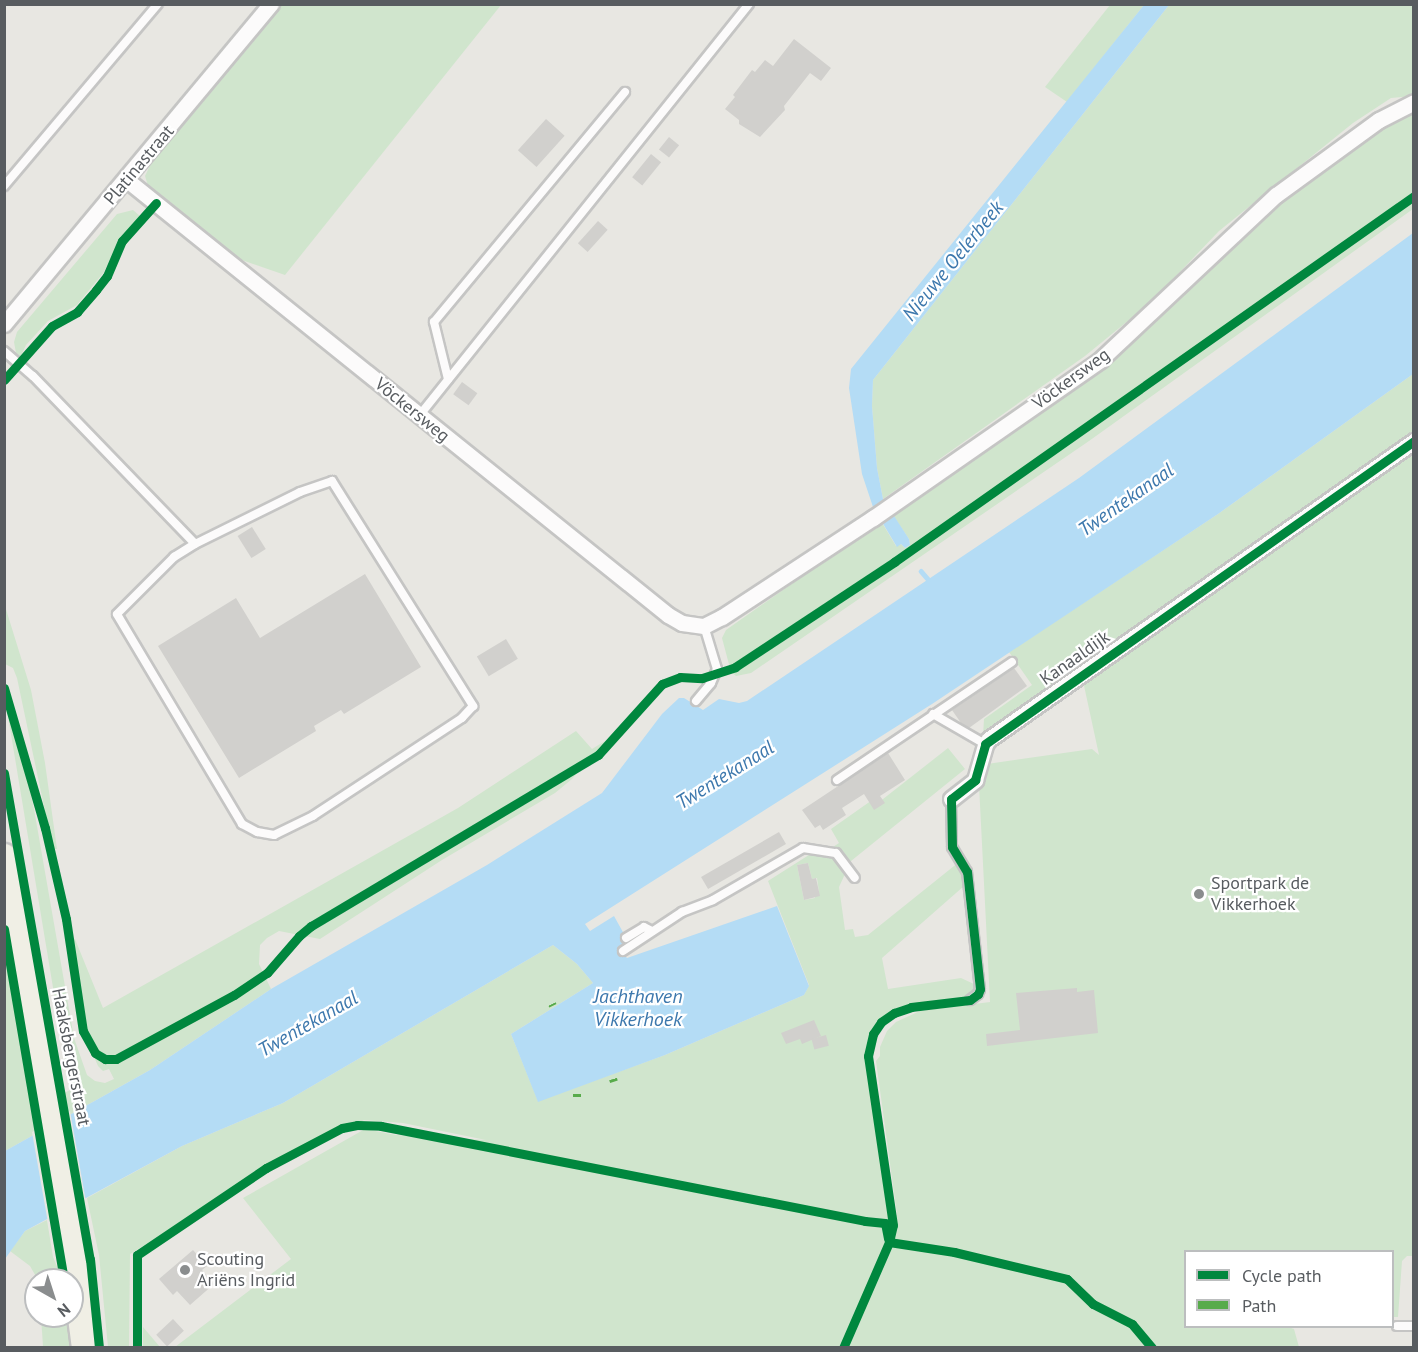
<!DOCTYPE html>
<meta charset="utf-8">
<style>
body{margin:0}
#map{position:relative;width:1418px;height:1352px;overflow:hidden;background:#e8e7e2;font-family:"PT Sans",sans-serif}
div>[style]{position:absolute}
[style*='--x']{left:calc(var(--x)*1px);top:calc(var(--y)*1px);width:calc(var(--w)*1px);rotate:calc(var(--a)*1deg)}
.green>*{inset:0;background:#d0e5cd}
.water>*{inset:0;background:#b4dcf5}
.pier>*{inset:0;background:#e8e7e2}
.stream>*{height:4.5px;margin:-2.25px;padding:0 2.25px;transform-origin:2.25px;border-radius:2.25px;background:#b4dcf5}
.building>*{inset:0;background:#d1d0cd;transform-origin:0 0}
.roads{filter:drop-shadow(2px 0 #c5c5c4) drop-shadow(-2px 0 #c5c5c4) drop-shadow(0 2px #c5c5c4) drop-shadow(0 -2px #c5c5c4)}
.service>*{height:8px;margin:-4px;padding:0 4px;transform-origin:4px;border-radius:4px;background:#fcfbfb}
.minor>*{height:15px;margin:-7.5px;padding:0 7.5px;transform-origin:7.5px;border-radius:7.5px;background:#fcfbfb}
.primary>*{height:26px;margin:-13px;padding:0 13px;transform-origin:13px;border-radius:13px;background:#f0efe5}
.quiet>*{height:8px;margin-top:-4px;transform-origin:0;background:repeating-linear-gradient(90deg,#58ab4b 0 15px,transparent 0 23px)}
.cycleway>*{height:9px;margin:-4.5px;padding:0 4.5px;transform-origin:4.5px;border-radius:4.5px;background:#00873e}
.dots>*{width:16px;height:16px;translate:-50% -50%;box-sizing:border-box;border:3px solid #fff;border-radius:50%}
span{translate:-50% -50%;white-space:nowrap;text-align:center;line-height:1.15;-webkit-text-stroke:4.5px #fff;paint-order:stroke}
.street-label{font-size:18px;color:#585c60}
.poi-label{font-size:18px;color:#585c60}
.left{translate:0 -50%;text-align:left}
.water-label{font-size:20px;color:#3d78ad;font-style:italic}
.frame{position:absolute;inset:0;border:6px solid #585c60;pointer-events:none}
.legend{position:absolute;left:1184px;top:1250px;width:210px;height:78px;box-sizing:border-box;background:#fff;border:2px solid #bcbebf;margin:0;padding:8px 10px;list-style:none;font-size:18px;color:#585c60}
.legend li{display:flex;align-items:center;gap:12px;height:30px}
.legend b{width:30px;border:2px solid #bcbebf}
.north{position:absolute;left:24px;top:1268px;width:60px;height:60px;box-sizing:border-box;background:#fff;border:2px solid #bcbebf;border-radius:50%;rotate:141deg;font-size:16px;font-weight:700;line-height:24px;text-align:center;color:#585c60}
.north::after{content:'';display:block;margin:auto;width:21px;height:27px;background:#8a8d8e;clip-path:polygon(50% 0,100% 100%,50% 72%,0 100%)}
</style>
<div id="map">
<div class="green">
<div style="clip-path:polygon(278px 5px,501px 5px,285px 275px,236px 258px,149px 189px,145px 176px,155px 155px)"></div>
<div style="clip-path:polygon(1110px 5px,1144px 5px,1067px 102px,1045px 87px)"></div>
<div style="clip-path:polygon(1169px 5px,1413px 5px,1413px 96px,1391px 98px,1353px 123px,1219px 231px,1151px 302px,1085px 356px,883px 499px,877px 468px,872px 406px,873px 380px)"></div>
<div style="clip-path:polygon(1413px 108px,1413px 209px,1089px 441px,751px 673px,736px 676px,731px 672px,722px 638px,726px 630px,881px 521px,896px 546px,901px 544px,905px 548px,910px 545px,909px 539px,892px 514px,1119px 354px,1274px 203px,1387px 122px)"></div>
<div style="clip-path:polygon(133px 210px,140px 216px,118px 242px,104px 272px,77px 305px,48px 321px,26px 345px,20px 358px,16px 353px,14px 342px,17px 332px,117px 214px)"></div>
<div style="clip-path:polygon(1413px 374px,1413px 433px,983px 736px,984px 719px,1032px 685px,1009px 652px,1218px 514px)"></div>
<div style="clip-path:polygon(evenodd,1413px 450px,1414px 1256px,1407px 1256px,1402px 1261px,1398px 1317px,1393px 1317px,1392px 1252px,1186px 1252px,1186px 1326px,1288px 1327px,1294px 1329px,1299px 1347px,175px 1347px,291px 1259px,243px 1198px,365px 1129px,396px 1135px,486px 1140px,403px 1123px,364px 1120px,254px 1178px,130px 1254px,129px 1347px,108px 1347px,99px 1255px,87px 1198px,182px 1146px,283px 1103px,553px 945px,577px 964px,593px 983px,511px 1034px,538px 1101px,665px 1055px,804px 995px,809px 985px,768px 881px,823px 846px,830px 849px,839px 843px,831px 829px,875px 798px,878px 803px,948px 748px,965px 769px,851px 861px,839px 887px,845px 930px,853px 929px,855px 937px,868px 935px,959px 862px,963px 877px,964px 886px,882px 958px,888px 989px,961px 978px,976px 985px,976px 989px,967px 998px,899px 1007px,877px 1023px,870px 1034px,866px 1059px,876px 1124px,892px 1214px,897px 1215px,876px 1061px,880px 1056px,880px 1047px,887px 1031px,896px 1022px,920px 1011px,990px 1002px,979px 785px,987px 764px,1092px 749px,1099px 755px,1083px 681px,1413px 450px,808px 863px,812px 879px,817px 878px,819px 892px,815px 894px,815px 898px,804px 900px,797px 865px,808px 863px)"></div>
<div style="clip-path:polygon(5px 606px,31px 690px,45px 763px,57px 849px,53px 849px,17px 678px,13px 668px,5px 664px)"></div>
<div style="clip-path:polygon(5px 682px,34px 809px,74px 1038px,87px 1075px,95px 1081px,105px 1083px,114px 1079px,109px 1069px,103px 1071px,98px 1066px,88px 1043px,70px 941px,75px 939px,103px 1008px,458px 808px,576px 731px,592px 749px,605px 741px,572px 779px,555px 793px,442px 860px,320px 939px,279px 931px,267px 938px,260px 945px,259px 964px,271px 989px,150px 1070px,5px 1151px,4px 931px,34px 1109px,70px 1090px,5px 698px)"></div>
<div style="clip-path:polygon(47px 1220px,53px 1257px,63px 1280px,38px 1280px,30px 1266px,10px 1251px,25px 1231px)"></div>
<div style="clip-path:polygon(41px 1316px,67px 1316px,70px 1347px,43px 1347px)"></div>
<div style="clip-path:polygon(143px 1327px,160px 1347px,143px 1347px)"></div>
</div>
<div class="water">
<div style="clip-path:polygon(1144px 5px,1169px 5px,873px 380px,872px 406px,877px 468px,883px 499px,909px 539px,910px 545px,905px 548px,901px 544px,897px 547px,873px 507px,862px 474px,849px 388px,851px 369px)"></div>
<div style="clip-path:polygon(1413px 233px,1413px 374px,1218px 514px,932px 704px,585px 924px,590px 931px,614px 916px,624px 934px,630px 930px,635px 937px,618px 948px,627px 958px,777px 906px,809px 986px,804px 995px,665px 1055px,538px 1102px,511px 1034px,593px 983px,577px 964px,553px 945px,283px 1103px,182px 1146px,25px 1231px,5px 1259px,5px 1151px,150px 1070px,271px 989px,487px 865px,602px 793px,662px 714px,679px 698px,684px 698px,703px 710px,719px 699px,739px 703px,747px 701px,1079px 478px)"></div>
</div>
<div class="pier">
<div style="clip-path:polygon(70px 1111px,86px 1202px,48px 1223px,32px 1132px)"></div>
</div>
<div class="stream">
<div style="--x:921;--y:571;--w:11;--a:49"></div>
</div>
<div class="building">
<div style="clip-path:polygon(794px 39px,831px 68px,821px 81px,810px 73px,784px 106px,785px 110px,760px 137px,739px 124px,739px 120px,725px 109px,735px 97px,733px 95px,752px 70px,755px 72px,765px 60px,773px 66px)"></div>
<div style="left:546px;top:119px;width:25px;height:42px;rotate:42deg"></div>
<div style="left:669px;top:137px;width:13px;height:16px;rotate:39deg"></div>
<div style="left:651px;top:154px;width:13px;height:30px;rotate:39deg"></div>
<div style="left:598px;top:221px;width:13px;height:30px;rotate:42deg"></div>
<div style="left:462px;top:382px;width:19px;height:15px;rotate:36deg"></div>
<div style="left:252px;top:527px;width:26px;height:17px;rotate:58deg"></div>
<div style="clip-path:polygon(365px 574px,421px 667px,344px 714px,341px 710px,314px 726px,316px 731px,239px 778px,158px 646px,236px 598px,260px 638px)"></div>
<div style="left:506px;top:639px;width:23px;height:34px;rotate:59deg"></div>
<div style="clip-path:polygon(1014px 668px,1027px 686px,969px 728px,961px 723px,952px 710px)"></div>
<div style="clip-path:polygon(888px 753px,905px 780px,880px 796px,885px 803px,874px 810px,864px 794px,842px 808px,846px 815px,823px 830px,820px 825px,815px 828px,802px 810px)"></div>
<div style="left:779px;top:832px;width:14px;height:90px;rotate:60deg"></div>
<div style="clip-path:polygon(808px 863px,812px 879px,816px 878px,820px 896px,804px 900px,797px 865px)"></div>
<div style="clip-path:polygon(1077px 988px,1077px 992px,1094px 990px,1098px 1033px,987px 1046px,986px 1034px,1020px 1030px,1016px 993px)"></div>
<div style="clip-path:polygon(814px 1020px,821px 1036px,802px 1044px,800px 1039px,786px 1044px,781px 1033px)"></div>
<div style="left:826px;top:1035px;width:11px;height:15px;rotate:75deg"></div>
<div style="clip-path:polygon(193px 1250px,207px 1266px,202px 1270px,214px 1284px,190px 1305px,177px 1291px,173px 1295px,159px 1279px)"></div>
<div style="left:173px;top:1319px;width:16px;height:23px;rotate:47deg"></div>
</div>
<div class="roads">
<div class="service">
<div style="--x:4;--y:186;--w:238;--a:-49.8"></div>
<div style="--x:4;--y:351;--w:38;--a:41"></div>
<div style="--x:33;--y:376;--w:233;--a:46"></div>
<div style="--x:448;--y:379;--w:59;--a:-103.8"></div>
<div style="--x:434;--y:322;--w:299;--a:-50.3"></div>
<div style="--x:419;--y:416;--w:528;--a:-51.31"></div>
<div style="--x:332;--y:481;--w:266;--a:57.9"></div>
<div style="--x:473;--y:706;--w:16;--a:133"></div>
<div style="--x:462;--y:718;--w:178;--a:146.7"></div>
<div style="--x:313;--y:816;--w:43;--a:154"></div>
<div style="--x:274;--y:835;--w:17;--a:-170"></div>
<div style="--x:257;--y:832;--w:17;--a:-152"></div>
<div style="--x:242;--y:824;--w:244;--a:-120.8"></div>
<div style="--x:117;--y:614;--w:81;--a:-45"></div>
<div style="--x:174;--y:557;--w:25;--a:-32"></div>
<div style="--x:195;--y:544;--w:117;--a:-26.3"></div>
<div style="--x:300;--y:492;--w:34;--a:-19"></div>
<div style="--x:696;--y:701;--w:23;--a:-50"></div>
<div style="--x:711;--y:683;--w:15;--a:-67"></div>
<div style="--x:717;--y:669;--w:45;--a:-106.8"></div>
<div style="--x:933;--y:714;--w:60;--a:30"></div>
<div style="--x:837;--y:780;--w:211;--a:-34"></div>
<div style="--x:951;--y:799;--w:48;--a:88.8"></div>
<div style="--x:952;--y:847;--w:29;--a:59"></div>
<div style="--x:967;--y:872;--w:118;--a:83.7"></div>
<div style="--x:980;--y:989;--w:5;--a:112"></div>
<div style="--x:978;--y:994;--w:10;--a:143"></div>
<div style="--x:626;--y:938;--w:21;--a:-31"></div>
<div style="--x:644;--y:927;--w:9;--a:27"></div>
<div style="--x:623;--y:951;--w:71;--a:-33.5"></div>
<div style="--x:682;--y:912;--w:33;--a:-21"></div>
<div style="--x:713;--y:900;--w:104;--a:-30"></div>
<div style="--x:803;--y:848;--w:33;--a:9"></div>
<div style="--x:836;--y:853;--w:31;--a:53"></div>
<div style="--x:1397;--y:1326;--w:17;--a:0"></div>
</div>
<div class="minor">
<div style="--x:127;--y:180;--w:694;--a:38.8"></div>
<div style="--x:668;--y:615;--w:16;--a:30"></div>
<div style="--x:682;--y:623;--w:22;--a:8"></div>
<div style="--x:704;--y:626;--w:20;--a:-27"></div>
<div style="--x:722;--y:617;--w:181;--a:-33.3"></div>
<div style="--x:873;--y:518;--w:277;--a:-34.8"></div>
<div style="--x:1100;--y:360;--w:241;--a:-43.2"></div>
<div style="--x:1276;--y:195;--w:127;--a:-36.1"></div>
<div style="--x:1379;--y:120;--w:39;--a:-27"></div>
<div style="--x:4;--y:324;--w:417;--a:-50.2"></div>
<div style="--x:951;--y:799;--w:31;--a:-38"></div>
<div style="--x:975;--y:780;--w:37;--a:-74"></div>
<div style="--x:985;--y:744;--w:6;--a:-51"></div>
<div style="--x:989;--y:739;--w:519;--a:-35.04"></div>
</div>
<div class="primary">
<div style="--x:4;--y:857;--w:374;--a:80"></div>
<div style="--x:69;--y:1225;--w:124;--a:82.6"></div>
</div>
</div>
<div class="quiet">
<div style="--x:552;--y:1004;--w:2;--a:63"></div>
<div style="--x:613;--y:1079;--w:3;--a:72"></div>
<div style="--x:577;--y:1094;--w:3;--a:90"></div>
</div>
<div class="cycleway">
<div style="--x:4;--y:380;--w:72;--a:-48.4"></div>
<div style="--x:52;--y:326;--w:29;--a:-29"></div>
<div style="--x:77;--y:312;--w:29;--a:-49"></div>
<div style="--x:96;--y:290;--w:18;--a:-52"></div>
<div style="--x:107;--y:276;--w:38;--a:-67"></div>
<div style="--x:122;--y:241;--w:51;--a:-48.2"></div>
<div style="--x:4;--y:688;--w:146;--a:73.7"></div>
<div style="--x:45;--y:828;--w:93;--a:77"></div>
<div style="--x:66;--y:919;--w:113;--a:81.4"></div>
<div style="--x:83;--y:1031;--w:25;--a:61"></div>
<div style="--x:95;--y:1053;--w:12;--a:31"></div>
<div style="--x:105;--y:1059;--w:11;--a:0"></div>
<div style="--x:116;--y:1059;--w:134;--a:-28.5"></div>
<div style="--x:234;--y:995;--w:40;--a:-34"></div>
<div style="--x:267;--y:973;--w:49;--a:-49.1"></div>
<div style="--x:299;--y:936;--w:16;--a:-40"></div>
<div style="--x:311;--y:926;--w:334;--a:-30.8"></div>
<div style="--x:598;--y:755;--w:96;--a:-48"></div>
<div style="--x:662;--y:684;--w:19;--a:-21"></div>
<div style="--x:680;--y:677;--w:22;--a:3"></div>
<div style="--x:702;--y:678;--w:35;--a:-18"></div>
<div style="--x:735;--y:667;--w:191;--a:-33.4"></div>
<div style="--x:894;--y:562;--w:636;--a:-35.14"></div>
<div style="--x:4;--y:773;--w:494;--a:80"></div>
<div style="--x:90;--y:1259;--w:89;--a:84.2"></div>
<div style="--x:4;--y:929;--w:356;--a:80.3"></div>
<div style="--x:889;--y:1242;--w:66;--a:8.7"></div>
<div style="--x:954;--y:1252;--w:116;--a:13.4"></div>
<div style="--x:1067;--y:1279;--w:36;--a:44"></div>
<div style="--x:1093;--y:1304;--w:44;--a:27.1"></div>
<div style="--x:1132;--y:1324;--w:31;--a:50"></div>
<div style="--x:137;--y:1348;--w:93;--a:-90"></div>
<div style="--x:137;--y:1255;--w:156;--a:-34"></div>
<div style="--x:266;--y:1168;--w:86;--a:-27.8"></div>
<div style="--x:342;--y:1128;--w:15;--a:-11"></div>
<div style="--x:357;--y:1125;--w:24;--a:2"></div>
<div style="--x:381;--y:1126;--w:493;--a:11.1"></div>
<div style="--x:865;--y:1221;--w:20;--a:6"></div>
<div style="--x:885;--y:1223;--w:16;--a:79"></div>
<div style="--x:843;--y:1348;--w:116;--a:-66.5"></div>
<div style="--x:889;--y:1242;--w:17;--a:-77"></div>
<div style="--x:893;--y:1225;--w:171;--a:-98.4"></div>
<div style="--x:868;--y:1056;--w:23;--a:-77"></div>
<div style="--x:873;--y:1034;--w:14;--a:-56"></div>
<div style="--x:881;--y:1022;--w:16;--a:-35"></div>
<div style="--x:894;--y:1013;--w:18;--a:-19"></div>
<div style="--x:911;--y:1007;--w:59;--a:-6.8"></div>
<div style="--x:970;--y:1000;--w:10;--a:-37"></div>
<div style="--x:978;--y:994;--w:5;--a:-68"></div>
<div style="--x:980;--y:989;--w:118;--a:-96.3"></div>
<div style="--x:967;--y:872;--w:29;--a:-121"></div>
<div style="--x:952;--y:847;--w:48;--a:-91.2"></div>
<div style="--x:951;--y:799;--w:31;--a:-38"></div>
<div style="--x:975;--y:780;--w:37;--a:-74"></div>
<div style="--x:985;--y:744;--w:525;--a:-35.23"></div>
</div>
<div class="dots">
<div style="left:1199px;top:894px;background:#8a8d8e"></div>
<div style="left:185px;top:1270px;background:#8a8d8e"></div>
</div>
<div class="street-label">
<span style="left:139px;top:165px;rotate:-50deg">Platinastraat</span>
<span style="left:1071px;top:379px;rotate:-36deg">Vöckersweg</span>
<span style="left:412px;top:410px;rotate:39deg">Vöckersweg</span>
<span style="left:1075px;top:658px;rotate:-35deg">Kanaaldijk</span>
<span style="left:71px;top:1057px;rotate:79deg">Haaksbergerstraat</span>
</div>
<div class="poi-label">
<span class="left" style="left:1211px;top:894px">Sportpark de<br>Vikkerhoek</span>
<span class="left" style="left:197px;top:1270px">Scouting<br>Ariëns Ingrid</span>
</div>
<div class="water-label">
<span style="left:953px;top:261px;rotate:-51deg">Nieuwe Oelerbeek</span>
<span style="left:1126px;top:500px;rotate:-35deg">Twentekanaal</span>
<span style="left:725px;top:775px;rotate:-32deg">Twentekanaal</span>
<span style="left:638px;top:1008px">Jachthaven<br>Vikkerhoek</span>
<span style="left:308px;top:1024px;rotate:-30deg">Twentekanaal</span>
</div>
<div class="frame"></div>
<ul class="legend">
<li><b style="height:8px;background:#00873e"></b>Cycle path</li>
<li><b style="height:8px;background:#58ab4b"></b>Path</li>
</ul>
<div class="north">N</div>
</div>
